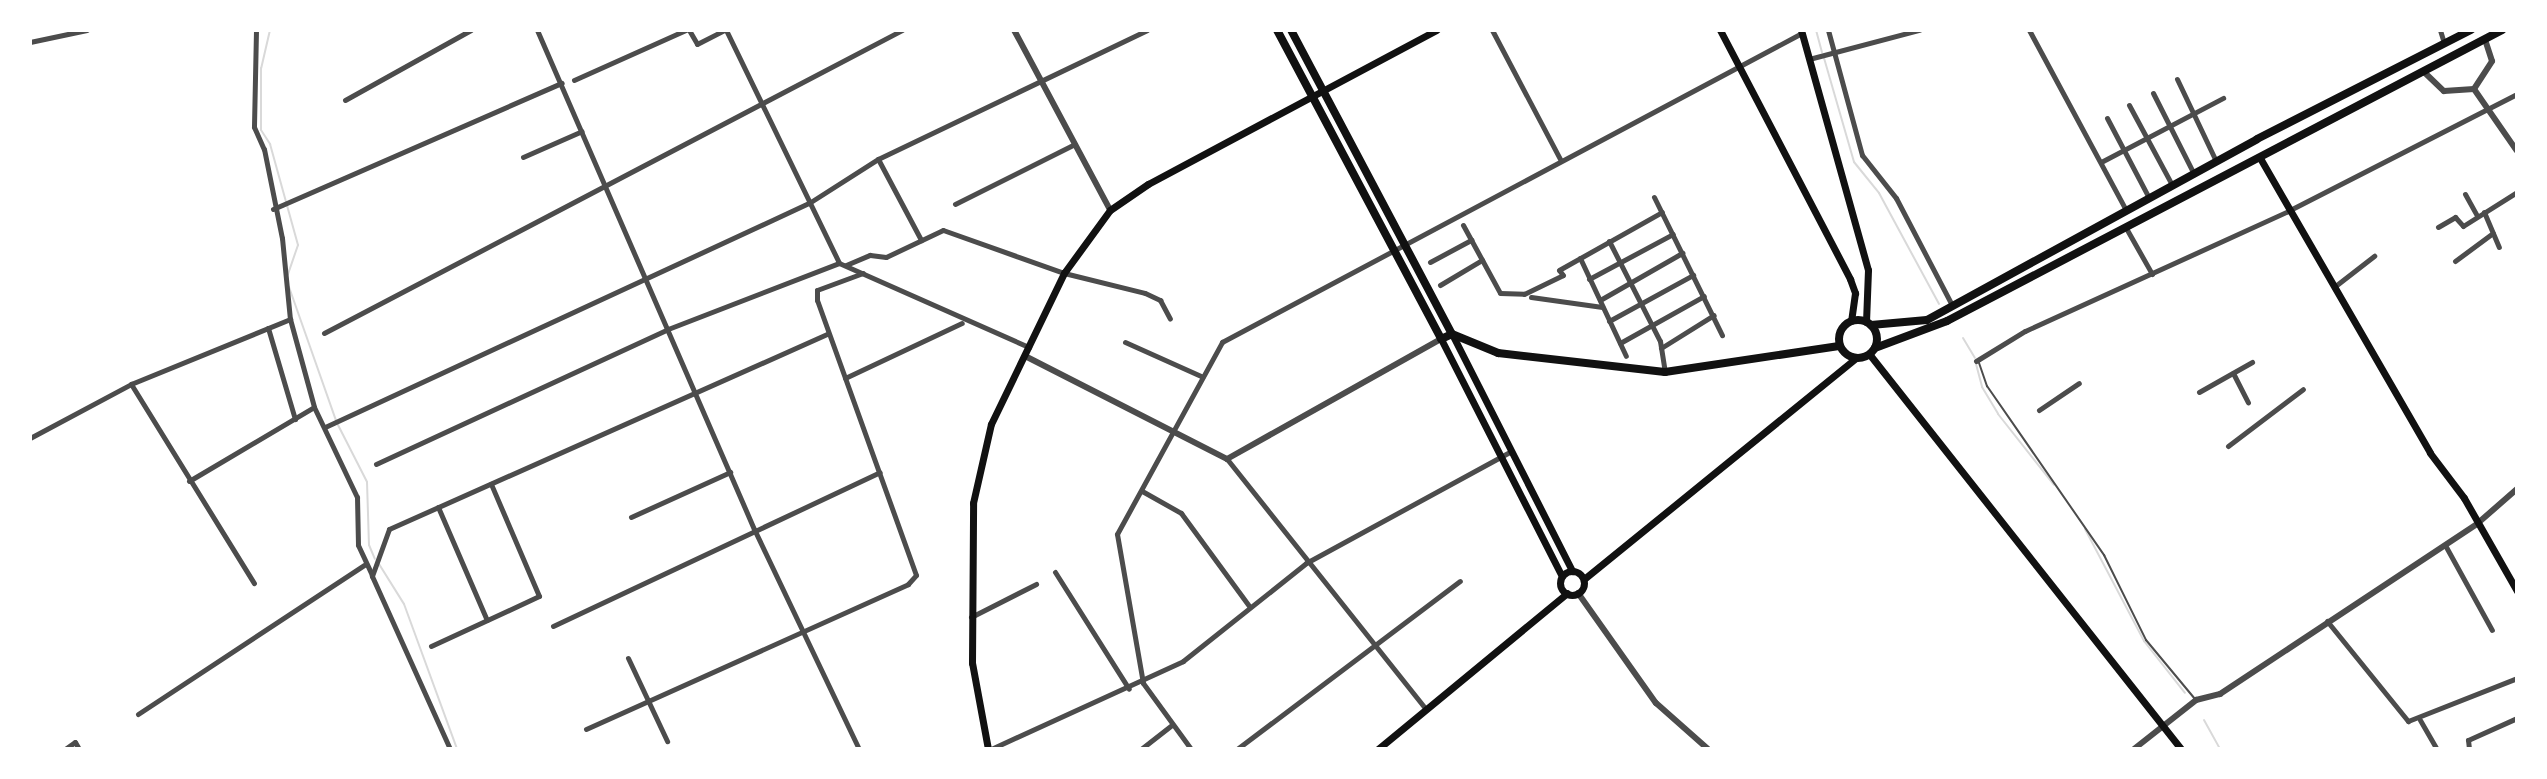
<!DOCTYPE html>
<style>
body{margin:0}
#map{position:relative;width:2547px;height:779px;overflow:hidden;background:#fff;font-family:"Archivo Narrow",sans-serif}
div>[style]{position:absolute}
[style*='--x']{left:calc(var(--x)*1px);top:calc(var(--y)*1px);width:calc(var(--w)*1px);rotate:calc(var(--a)*1deg)}
.stream>*{height:2px;margin:-1px;padding:0 1px;transform-origin:1px;border-radius:1px;background:#d9d9d9}
.service>*{height:2px;margin:-1px;padding:0 1px;transform-origin:1px;border-radius:1px;background:#4c4c4c}
.minor>*{height:5px;margin:-2.5px;padding:0 2.5px;transform-origin:2.5px;border-radius:2.5px;background:#4c4c4c}
.tertiary>*{height:6px;margin:-3px;padding:0 3px;transform-origin:3px;border-radius:3px;background:#4c4c4c}
.secondary>*{height:7px;margin:-3.5px;padding:0 3.5px;transform-origin:3.5px;border-radius:3.5px;background:#111}
.secondary>.ring{margin:-3.5px;padding:0;box-sizing:content-box;background:none;border:7px solid #111;border-radius:50%}
.primary>*{height:7px;margin:-3.5px;padding:0 3.5px;transform-origin:3.5px;border-radius:3.5px;background:#111}
.trunk>*{height:8px;margin:-4px;padding:0 4px;transform-origin:4px;border-radius:4px;background:#111}
.trunk>.ring{margin:-4px;padding:0;box-sizing:content-box;background:none;border:8px solid #111;border-radius:50%}
span{translate:-50% -50%;white-space:nowrap;text-align:center;line-height:1.15;-webkit-text-stroke:8px #fff;paint-order:stroke}
.frame{position:absolute;inset:0;border:32px solid #fff;pointer-events:none}
</style>
<div id="map">
<div class="stream">
<div style="--x:270;--y:30;--w:39;--a:103"></div>
<div style="--x:261;--y:68;--w:62;--a:90"></div>
<div style="--x:261;--y:130;--w:17;--a:57"></div>
<div style="--x:270;--y:144;--w:105;--a:74.5"></div>
<div style="--x:298;--y:245;--w:31;--a:109"></div>
<div style="--x:1816;--y:30;--w:23;--a:75"></div>
<div style="--x:1824;--y:58;--w:108;--a:73.9"></div>
<div style="--x:1854;--y:162;--w:40;--a:51"></div>
<div style="--x:1879;--y:193;--w:126;--a:61.6"></div>
<div style="--x:289;--y:287;--w:144;--a:70.6"></div>
<div style="--x:337;--y:423;--w:66;--a:63"></div>
<div style="--x:367;--y:482;--w:63;--a:88.2"></div>
<div style="--x:369;--y:545;--w:15;--a:67"></div>
<div style="--x:1963;--y:338;--w:23;--a:59"></div>
<div style="--x:1976;--y:364;--w:24;--a:75"></div>
<div style="--x:1982;--y:387;--w:31;--a:59"></div>
<div style="--x:1998;--y:414;--w:90;--a:51.7"></div>
<div style="--x:2085;--y:529;--w:127;--a:62.2"></div>
<div style="--x:2144;--y:641;--w:66;--a:51.7"></div>
<div style="--x:379;--y:564;--w:47;--a:58"></div>
<div style="--x:404;--y:604;--w:154;--a:69.9"></div>
<div style="--x:2204;--y:720;--w:33;--a:61"></div>
</div>
<div class="service">
<div style="--x:1978;--y:360;--w:28;--a:71"></div>
<div style="--x:1987;--y:386;--w:206;--a:55.3"></div>
<div style="--x:2104;--y:555;--w:95;--a:63.7"></div>
<div style="--x:2146;--y:640;--w:77;--a:50.3"></div>
</div>
<div class="minor">
<div style="--x:256;--y:30;--w:97;--a:91.2"></div>
<div style="--x:254;--y:127;--w:24;--a:66"></div>
<div style="--x:264;--y:149;--w:91;--a:78.6"></div>
<div style="--x:282;--y:238;--w:81;--a:84.4"></div>
<div style="--x:290;--y:319;--w:91;--a:74.7"></div>
<div style="--x:314;--y:407;--w:100;--a:64.5"></div>
<div style="--x:357;--y:497;--w:48;--a:88.8"></div>
<div style="--x:358;--y:545;--w:33;--a:65"></div>
<div style="--x:537;--y:30;--w:544;--a:66.5"></div>
<div style="--x:754;--y:529;--w:244;--a:64.5"></div>
<div style="--x:689;--y:30;--w:16;--a:60"></div>
<div style="--x:697;--y:44;--w:30;--a:-27"></div>
<div style="--x:726;--y:30;--w:259;--a:64.1"></div>
<div style="--x:839;--y:263;--w:208;--a:23.9"></div>
<div style="--x:1492;--y:30;--w:146;--a:62.2"></div>
<div style="--x:1828;--y:30;--w:130;--a:74.8"></div>
<div style="--x:1862;--y:155;--w:55;--a:51.7"></div>
<div style="--x:1896;--y:198;--w:121;--a:62.4"></div>
<div style="--x:2029;--y:30;--w:204;--a:61.7"></div>
<div style="--x:2440;--y:30;--w:14;--a:73"></div>
<div style="--x:30;--y:42;--w:58;--a:-11.9"></div>
<div style="--x:1809;--y:59;--w:114;--a:-14.8"></div>
<div style="--x:2177;--y:79;--w:91;--a:64.6"></div>
<div style="--x:574;--y:80;--w:123;--a:-24.1"></div>
<div style="--x:2153;--y:93;--w:91;--a:63.2"></div>
<div style="--x:345;--y:100;--w:144;--a:-29.1"></div>
<div style="--x:2129;--y:105;--w:91;--a:61.7"></div>
<div style="--x:2107;--y:118;--w:90;--a:62.3"></div>
<div style="--x:523;--y:157;--w:64;--a:-23.8"></div>
<div style="--x:878;--y:159;--w:92;--a:62"></div>
<div style="--x:2101;--y:162;--w:138;--a:-27.7"></div>
<div style="--x:2465;--y:194;--w:25;--a:61"></div>
<div style="--x:1654;--y:197;--w:154;--a:63.8"></div>
<div style="--x:955;--y:204;--w:134;--a:-26.6"></div>
<div style="--x:273;--y:209;--w:315;--a:-23.6"></div>
<div style="--x:2484;--y:212;--w:38;--a:67"></div>
<div style="--x:1463;--y:225;--w:77;--a:61.4"></div>
<div style="--x:1500;--y:293;--w:24;--a:2"></div>
<div style="--x:1524;--y:294;--w:43;--a:-26"></div>
<div style="--x:1563;--y:275;--w:6;--a:-129"></div>
<div style="--x:1559;--y:270;--w:118;--a:-29.4"></div>
<div style="--x:2438;--y:227;--w:20;--a:-30"></div>
<div style="--x:2455;--y:217;--w:12;--a:48"></div>
<div style="--x:2463;--y:226;--w:64;--a:-32.2"></div>
<div style="--x:2126;--y:228;--w:53;--a:60.5"></div>
<div style="--x:1609;--y:241;--w:112;--a:63"></div>
<div style="--x:1660;--y:341;--w:31;--a:81"></div>
<div style="--x:1580;--y:258;--w:108;--a:64.9"></div>
<div style="--x:2455;--y:261;--w:47;--a:-36.4"></div>
<div style="--x:1430;--y:262;--w:47;--a:-28.2"></div>
<div style="--x:846;--y:265;--w:26;--a:-23"></div>
<div style="--x:870;--y:255;--w:16;--a:7"></div>
<div style="--x:886;--y:257;--w:63;--a:-25.3"></div>
<div style="--x:943;--y:230;--w:128;--a:19.6"></div>
<div style="--x:1064;--y:273;--w:83;--a:13.9"></div>
<div style="--x:1145;--y:293;--w:17;--a:25"></div>
<div style="--x:1160;--y:300;--w:21;--a:62"></div>
<div style="--x:1589;--y:279;--w:95;--a:-28.2"></div>
<div style="--x:1440;--y:285;--w:49;--a:-30.8"></div>
<div style="--x:2334;--y:287;--w:51;--a:-37.8"></div>
<div style="--x:1531;--y:297;--w:72;--a:8"></div>
<div style="--x:1600;--y:300;--w:95;--a:-29.8"></div>
<div style="--x:1609;--y:321;--w:96;--a:-28.7"></div>
<div style="--x:268;--y:328;--w:95;--a:73.5"></div>
<div style="--x:324;--y:333;--w:653;--a:-27.66"></div>
<div style="--x:1125;--y:342;--w:85;--a:24.2"></div>
<div style="--x:1620;--y:343;--w:96;--a:-29.2"></div>
<div style="--x:1661;--y:348;--w:62;--a:-31.9"></div>
<div style="--x:1976;--y:361;--w:57;--a:-31.5"></div>
<div style="--x:2025;--y:331;--w:289;--a:-24.5"></div>
<div style="--x:2288;--y:211;--w:257;--a:-27.1"></div>
<div style="--x:2233;--y:373;--w:33;--a:63"></div>
<div style="--x:845;--y:378;--w:129;--a:-25.2"></div>
<div style="--x:131;--y:384;--w:234;--a:58.3"></div>
<div style="--x:2199;--y:392;--w:61;--a:-29.5"></div>
<div style="--x:2039;--y:410;--w:48;--a:-34"></div>
<div style="--x:325;--y:427;--w:533;--a:-24.84"></div>
<div style="--x:809;--y:203;--w:82;--a:-32.5"></div>
<div style="--x:878;--y:159;--w:298;--a:-25.6"></div>
<div style="--x:30;--y:438;--w:115;--a:-28.1"></div>
<div style="--x:131;--y:384;--w:172;--a:-22.2"></div>
<div style="--x:2228;--y:446;--w:94;--a:-37.2"></div>
<div style="--x:1227;--y:459;--w:320;--a:51.5"></div>
<div style="--x:376;--y:464;--w:322;--a:-24.8"></div>
<div style="--x:668;--y:329;--w:183;--a:-21.1"></div>
<div style="--x:189;--y:481;--w:145;--a:-30.6"></div>
<div style="--x:1142;--y:491;--w:45;--a:29.4"></div>
<div style="--x:1181;--y:513;--w:115;--a:53.8"></div>
<div style="--x:438;--y:507;--w:123;--a:66.6"></div>
<div style="--x:631;--y:517;--w:109;--a:-24.4"></div>
<div style="--x:2445;--y:545;--w:97;--a:61.1"></div>
<div style="--x:1055;--y:572;--w:138;--a:57.7"></div>
<div style="--x:971;--y:617;--w:73;--a:-26.9"></div>
<div style="--x:2327;--y:621;--w:129;--a:51"></div>
<div style="--x:2408;--y:721;--w:117;--a:-21.5"></div>
<div style="--x:553;--y:626;--w:361;--a:-25.2"></div>
<div style="--x:431;--y:646;--w:119;--a:-24.8"></div>
<div style="--x:539;--y:596;--w:122;--a:-113.2"></div>
<div style="--x:628;--y:658;--w:92;--a:64.8"></div>
<div style="--x:138;--y:714;--w:271;--a:-33.4"></div>
<div style="--x:2420;--y:720;--w:34;--a:60"></div>
<div style="--x:586;--y:729;--w:353;--a:-24.2"></div>
<div style="--x:908;--y:584;--w:12;--a:-48"></div>
<div style="--x:916;--y:575;--w:292;--a:-109.8"></div>
<div style="--x:817;--y:300;--w:10;--a:-90"></div>
<div style="--x:817;--y:290;--w:49;--a:-20.3"></div>
<div style="--x:65;--y:749;--w:12;--a:-35"></div>
<div style="--x:75;--y:742;--w:8;--a:60"></div>
<div style="--x:450;--y:749;--w:190;--a:-114.3"></div>
<div style="--x:372;--y:576;--w:50;--a:-70.1"></div>
<div style="--x:389;--y:529;--w:480;--a:-24"></div>
<div style="--x:991;--y:749;--w:211;--a:-24.6"></div>
<div style="--x:1183;--y:661;--w:157;--a:-38.5"></div>
<div style="--x:1306;--y:563;--w:234;--a:-28.6"></div>
<div style="--x:1141;--y:749;--w:39;--a:-38"></div>
<div style="--x:1191;--y:749;--w:82;--a:-126"></div>
<div style="--x:1143;--y:683;--w:151;--a:-99.9"></div>
<div style="--x:1117;--y:534;--w:219;--a:-61.3"></div>
<div style="--x:1222;--y:342;--w:657;--a:-28.05"></div>
<div style="--x:1237;--y:749;--w:279;--a:-37"></div>
<div style="--x:2469;--y:749;--w:9;--a:-96"></div>
<div style="--x:2468;--y:740;--w:54;--a:-24.2"></div>
</div>
<div class="tertiary">
<div style="--x:1014;--y:30;--w:204;--a:61.9"></div>
<div style="--x:2423;--y:71;--w:29;--a:44"></div>
<div style="--x:2444;--y:91;--w:30;--a:-4"></div>
<div style="--x:2474;--y:89;--w:33;--a:-57"></div>
<div style="--x:2492;--y:61;--w:23;--a:-108"></div>
<div style="--x:2474;--y:89;--w:75;--a:55.3"></div>
<div style="--x:1025;--y:356;--w:227;--a:27"></div>
<div style="--x:1227;--y:459;--w:245;--a:-29.3"></div>
<div style="--x:1578;--y:593;--w:135;--a:54.7"></div>
<div style="--x:1656;--y:703;--w:69;--a:41.5"></div>
<div style="--x:2134;--y:749;--w:79;--a:-38.3"></div>
<div style="--x:2196;--y:700;--w:25;--a:-14"></div>
<div style="--x:2220;--y:694;--w:310;--a:-33.5"></div>
<div style="--x:2478;--y:523;--w:52;--a:-41.1"></div>
</div>
<div class="secondary">
<div style="--x:2260;--y:158;--w:340;--a:60"></div>
<div style="--x:2430;--y:453;--w:56;--a:52.9"></div>
<div style="--x:2464;--y:498;--w:107;--a:60.3"></div>
<div style="--x:1452;--y:334;--w:266;--a:63.1"></div>
<div style="--x:1441;--y:339;--w:266;--a:63"></div>
<div style="--x:1870;--y:355;--w:502;--a:51.71"></div>
<div class="ring" style="left:1560px;top:571px;width:17px;height:17px"></div>
<div style="--x:1584;--y:579;--w:349;--a:-39.1"></div>
<div style="--x:988;--y:749;--w:87;--a:-100.5"></div>
<div style="--x:972;--y:663;--w:160;--a:-89.6"></div>
<div style="--x:973;--y:503;--w:81;--a:-77.2"></div>
<div style="--x:991;--y:424;--w:168;--a:-64.2"></div>
<div style="--x:1064;--y:273;--w:78;--a:-53.9"></div>
<div style="--x:1110;--y:210;--w:46;--a:-34.4"></div>
<div style="--x:1148;--y:184;--w:327;--a:-28.1"></div>
<div style="--x:1378;--y:749;--w:245;--a:-39.5"></div>
</div>
<div class="primary">
<div style="--x:1720;--y:30;--w:281;--a:62.4"></div>
<div style="--x:1850;--y:279;--w:15;--a:70"></div>
<div style="--x:1855;--y:293;--w:28;--a:98"></div>
<div style="--x:1801;--y:30;--w:249;--a:74.4"></div>
<div style="--x:1868;--y:270;--w:52;--a:92.2"></div>
</div>
<div class="trunk">
<div style="--x:1277;--y:30;--w:350;--a:62"></div>
<div style="--x:1441;--y:339;--w:12;--a:-24"></div>
<div style="--x:1291;--y:30;--w:344;--a:62.1"></div>
<div style="--x:1452;--y:334;--w:50;--a:22.4"></div>
<div style="--x:1498;--y:353;--w:168;--a:6.5"></div>
<div style="--x:1665;--y:372;--w:176;--a:-8.5"></div>
<div class="ring" style="left:1839px;top:320px;width:30px;height:30px"></div>
<div style="--x:1871;--y:325;--w:56;--a:-5.1"></div>
<div style="--x:1927;--y:320;--w:376;--a:-28.7"></div>
<div style="--x:2257;--y:139;--w:240;--a:-27"></div>
<div style="--x:1875;--y:348;--w:77;--a:-20.6"></div>
<div style="--x:1947;--y:321;--w:627;--a:-27.67"></div>
</div>
<div class="frame"></div>
</div>
